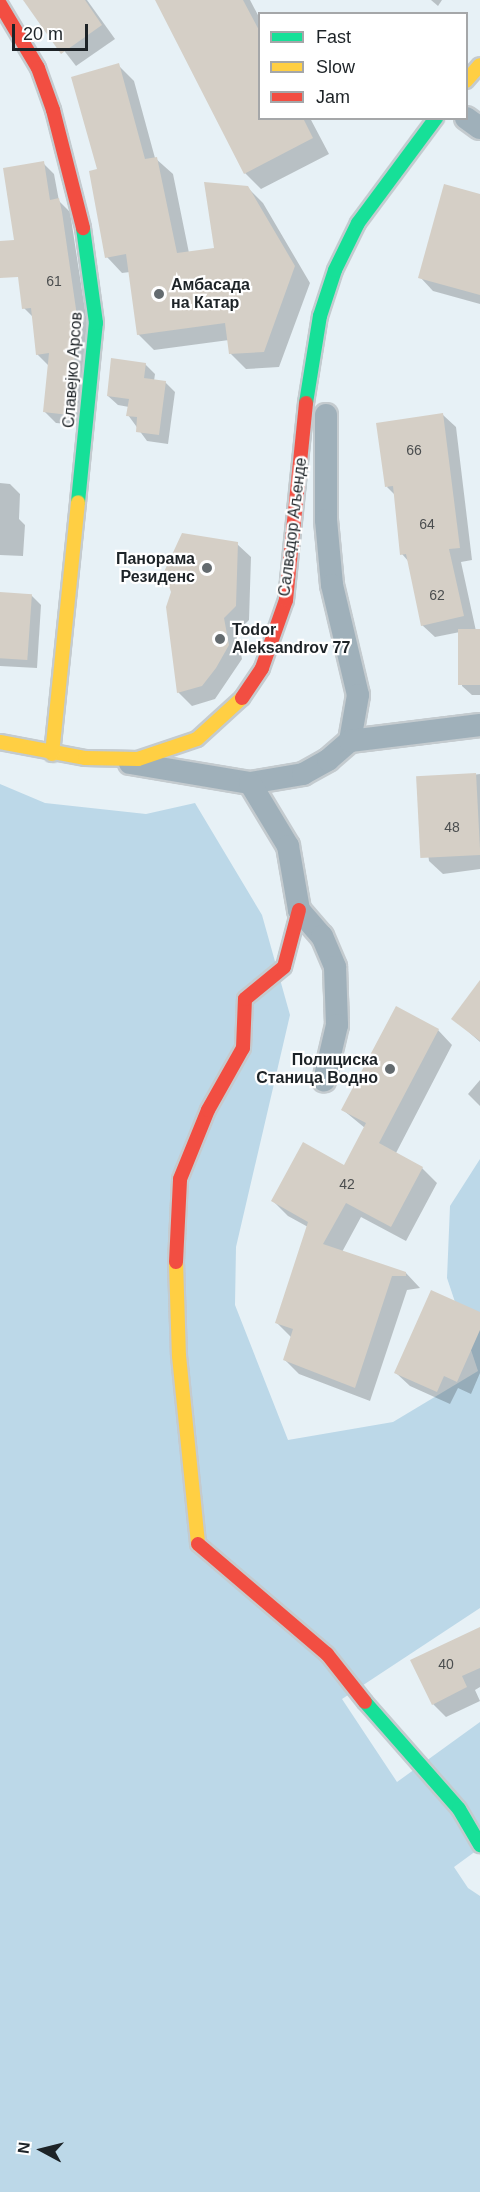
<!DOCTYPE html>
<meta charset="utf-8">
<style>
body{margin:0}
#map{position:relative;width:480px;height:2192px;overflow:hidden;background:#e7f1f6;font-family:Helvetica,sans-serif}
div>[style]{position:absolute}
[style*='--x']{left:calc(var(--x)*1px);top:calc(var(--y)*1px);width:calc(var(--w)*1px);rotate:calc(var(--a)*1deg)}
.green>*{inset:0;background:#bcd8e8}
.shadow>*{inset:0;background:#0003}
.building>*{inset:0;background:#d5cfc6;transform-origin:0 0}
.roads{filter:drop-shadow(2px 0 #c4cbcf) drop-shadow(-2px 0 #c4cbcf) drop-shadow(0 2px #c4cbcf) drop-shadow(0 -2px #c4cbcf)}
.street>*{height:22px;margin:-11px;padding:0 11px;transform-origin:11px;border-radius:11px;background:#9fb0ba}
.fast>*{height:14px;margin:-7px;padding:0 7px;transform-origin:7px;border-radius:7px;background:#16e098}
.slow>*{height:14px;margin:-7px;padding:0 7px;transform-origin:7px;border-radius:7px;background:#ffcf43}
.jam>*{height:14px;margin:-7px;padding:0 7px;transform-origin:7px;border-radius:7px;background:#f24e42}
.dots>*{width:16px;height:16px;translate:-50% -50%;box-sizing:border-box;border:3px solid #fff;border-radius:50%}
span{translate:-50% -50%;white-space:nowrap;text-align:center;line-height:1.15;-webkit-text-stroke:4.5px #fff;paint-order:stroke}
.number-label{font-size:14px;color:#4b4e4f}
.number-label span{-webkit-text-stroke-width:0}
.poi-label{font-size:16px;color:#1d2327;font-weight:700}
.left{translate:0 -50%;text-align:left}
.right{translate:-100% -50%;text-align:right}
.street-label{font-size:16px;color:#1d2327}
.legend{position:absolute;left:258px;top:12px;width:210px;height:108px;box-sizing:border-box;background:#fff;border:2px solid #a5a7a9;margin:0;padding:8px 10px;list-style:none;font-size:18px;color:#1d2327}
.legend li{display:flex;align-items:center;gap:12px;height:30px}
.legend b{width:30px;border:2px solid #a5a7a9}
.north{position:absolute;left:12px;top:2120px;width:60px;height:60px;-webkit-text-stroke:4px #fff;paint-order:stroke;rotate:277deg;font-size:16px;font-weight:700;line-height:24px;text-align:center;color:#1d2327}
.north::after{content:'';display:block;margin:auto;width:21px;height:27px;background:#1d2327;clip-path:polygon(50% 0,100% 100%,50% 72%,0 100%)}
.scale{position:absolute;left:12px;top:24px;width:76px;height:27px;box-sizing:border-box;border:3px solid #1d2327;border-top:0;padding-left:8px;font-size:18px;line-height:21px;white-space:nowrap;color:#1d2327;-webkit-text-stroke:4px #fff;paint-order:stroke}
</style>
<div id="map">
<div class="green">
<div style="clip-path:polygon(0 784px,45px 803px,146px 814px,195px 803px,262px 915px,290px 1015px,236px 1247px,235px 1305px,288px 1440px,393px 1422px,478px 1371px,447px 1278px,450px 1206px,480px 1159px,480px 1608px,342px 1699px,397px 1782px,480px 1722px,480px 1848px,454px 1867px,468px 1888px,480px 1896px,480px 2192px,0 2192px)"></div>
</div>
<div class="shadow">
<div style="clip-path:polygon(25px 0,87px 0,115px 39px,76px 66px)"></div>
<div style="clip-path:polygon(157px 0,250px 0,260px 19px,260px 118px,310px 118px,329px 154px,261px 189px,245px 173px)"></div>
<div style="clip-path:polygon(431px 0,442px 0,438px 6px)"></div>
<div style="clip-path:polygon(118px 65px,134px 81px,155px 158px,173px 174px,189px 253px,216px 250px,247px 187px,263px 203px,310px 283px,279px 367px,246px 369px,231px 354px,229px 340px,154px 350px,138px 334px,130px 272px,122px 273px,107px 257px,98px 170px)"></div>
<div style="clip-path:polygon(43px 163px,54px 174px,59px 201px,70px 212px,89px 336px,80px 425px,56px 423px,44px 411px,49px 366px,37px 354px,34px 318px,24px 308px)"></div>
<div style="clip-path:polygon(480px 196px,480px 304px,433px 291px,420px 277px)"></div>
<div style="clip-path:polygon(145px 364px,155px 374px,154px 381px,165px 382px,175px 392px,168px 444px,147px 441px,128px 415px,129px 407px,118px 405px,108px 396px)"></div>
<div style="clip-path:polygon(443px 415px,456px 427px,472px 560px,461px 562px,476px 631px,480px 631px,480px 695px,472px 695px,462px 686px,460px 632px,435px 637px,422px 625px,409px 562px,402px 554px,395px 495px,387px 487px)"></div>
<div style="clip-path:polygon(0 483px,10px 484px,20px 494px,19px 519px,25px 525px,23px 556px,0 555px)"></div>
<div style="clip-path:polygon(237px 544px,251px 557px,249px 620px,237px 632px,242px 659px,215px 699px,192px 706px,178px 692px)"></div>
<div style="clip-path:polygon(0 593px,31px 595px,41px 605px,37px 668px,0 666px)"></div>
<div style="clip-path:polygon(480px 774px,480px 869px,443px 874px,429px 861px,419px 782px)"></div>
<div style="clip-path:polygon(480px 982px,480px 1042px,453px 1018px)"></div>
<div style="clip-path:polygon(438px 1030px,452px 1045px,396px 1153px,422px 1168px,437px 1183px,406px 1241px,361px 1217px,342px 1252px,406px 1273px,420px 1288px,407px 1290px,370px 1401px,299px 1374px,285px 1360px,292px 1338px,277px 1323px,308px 1227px,288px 1216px,273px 1201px,345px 1167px,365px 1128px,343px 1110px)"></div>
<div style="clip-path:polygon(480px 1080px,480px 1106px,468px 1094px)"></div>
<div style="clip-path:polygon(480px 1314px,480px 1373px,471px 1394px,458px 1388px,450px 1404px,410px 1386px,396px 1373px)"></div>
<div style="clip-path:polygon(480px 1632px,480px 1687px,475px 1690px,480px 1701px,446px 1717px,433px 1704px)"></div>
</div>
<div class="building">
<div style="clip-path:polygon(23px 0,85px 0,102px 25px,61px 54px)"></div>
<div style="clip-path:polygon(155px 0,243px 0,260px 32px,260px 118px,303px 118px,313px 138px,244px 174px)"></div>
<div style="clip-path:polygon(119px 63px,145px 159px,157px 157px,177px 253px,214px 248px,204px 182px,248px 186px,295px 266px,264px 352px,229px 354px,225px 323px,137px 335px,126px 254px,105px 258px,89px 171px,97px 169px,71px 77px)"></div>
<div style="clip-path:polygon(44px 161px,50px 200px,59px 198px,62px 212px,78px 323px,69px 415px,43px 412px,49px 353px,36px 355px,31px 308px,22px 309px,18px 277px,0 278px,0 241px,14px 240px,3px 168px)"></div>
<div style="clip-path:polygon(444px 184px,480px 194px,480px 295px,418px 278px)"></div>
<div style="clip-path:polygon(111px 358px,146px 363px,144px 378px,166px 381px,159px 435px,136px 432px,137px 417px,126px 416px,129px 399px,107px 396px)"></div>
<div style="clip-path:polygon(443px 413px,460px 548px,449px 549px,464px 616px,421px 626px,406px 554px,400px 555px,393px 486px,385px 487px,376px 423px)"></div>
<div style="clip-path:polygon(182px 533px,238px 542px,236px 606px,224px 618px,229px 645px,216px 668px,202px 686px,177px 693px,166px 607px,171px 592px,164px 572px)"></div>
<div style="left:0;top:592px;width:32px;height:66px;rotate:4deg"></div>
<div style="left:480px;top:629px;width:56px;height:22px;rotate:90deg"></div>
<div style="left:476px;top:773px;width:82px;height:60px;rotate:87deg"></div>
<div style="clip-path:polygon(480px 980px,480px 1041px,451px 1019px)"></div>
<div style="clip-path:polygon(396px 1006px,439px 1029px,379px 1143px,423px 1167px,391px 1227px,346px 1203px,323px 1244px,406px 1272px,406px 1276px,392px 1276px,355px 1388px,283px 1360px,293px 1329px,275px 1323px,308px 1222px,271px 1201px,303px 1142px,344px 1165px,366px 1123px,341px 1110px)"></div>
<div style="clip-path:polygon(431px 1290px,480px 1312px,480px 1330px,457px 1382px,444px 1376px,437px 1392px,394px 1373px)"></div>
<div style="clip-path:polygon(480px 1627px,480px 1668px,462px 1676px,467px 1687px,432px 1705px,410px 1660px)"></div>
</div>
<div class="roads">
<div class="street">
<div style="--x:466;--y:118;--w:17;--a:36"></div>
<div style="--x:326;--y:415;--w:105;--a:90"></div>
<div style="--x:326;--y:520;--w:65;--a:84.7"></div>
<div style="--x:332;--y:585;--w:113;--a:76.7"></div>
<div style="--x:358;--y:695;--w:47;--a:99.9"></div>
<div style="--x:130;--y:763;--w:122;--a:9.5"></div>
<div style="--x:250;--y:783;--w:54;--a:-9.6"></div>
<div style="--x:303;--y:774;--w:29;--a:-29"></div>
<div style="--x:328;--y:760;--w:29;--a:-41"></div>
<div style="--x:350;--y:741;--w:131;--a:-7"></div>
<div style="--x:250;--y:783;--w:74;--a:58.9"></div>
<div style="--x:288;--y:846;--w:65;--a:80.2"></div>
<div style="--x:299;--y:910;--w:35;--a:49"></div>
<div style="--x:322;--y:936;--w:34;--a:67"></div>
<div style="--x:335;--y:967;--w:58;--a:88"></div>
<div style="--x:337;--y:1025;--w:57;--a:103.1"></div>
</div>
<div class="fast">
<div style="--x:306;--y:403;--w:88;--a:-80.9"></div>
<div style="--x:320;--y:316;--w:48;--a:-71.9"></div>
<div style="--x:335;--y:270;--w:52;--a:-63.9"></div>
<div style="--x:358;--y:223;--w:131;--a:-53.4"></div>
<div style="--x:78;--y:502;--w:180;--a:-84.3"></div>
<div style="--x:96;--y:323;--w:96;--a:-97.8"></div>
<div style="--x:365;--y:1702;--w:142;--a:48.7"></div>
<div style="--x:459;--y:1809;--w:42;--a:59.7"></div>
</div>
<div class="slow">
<div style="--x:466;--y:81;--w:21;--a:-49"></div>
<div style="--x:0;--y:742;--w:86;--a:10.7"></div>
<div style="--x:85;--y:758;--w:53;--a:1.1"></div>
<div style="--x:138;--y:759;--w:62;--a:-18.7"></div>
<div style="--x:197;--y:739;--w:61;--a:-42.3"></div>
<div style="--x:52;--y:754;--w:253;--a:-84.1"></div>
<div style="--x:176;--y:1262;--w:94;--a:88.2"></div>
<div style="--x:179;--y:1356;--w:189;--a:84.2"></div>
</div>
<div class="jam">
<div style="--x:0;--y:4;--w:74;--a:59.3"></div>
<div style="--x:38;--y:68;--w:45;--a:70.3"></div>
<div style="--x:53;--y:110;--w:122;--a:75.7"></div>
<div style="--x:242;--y:698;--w:36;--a:-56"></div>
<div style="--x:262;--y:668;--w:72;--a:-70.6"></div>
<div style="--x:286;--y:600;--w:198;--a:-84.2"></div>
<div style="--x:176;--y:1262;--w:83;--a:-87.2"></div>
<div style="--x:180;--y:1179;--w:74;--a:-67.9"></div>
<div style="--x:208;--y:1110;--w:71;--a:-60.6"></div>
<div style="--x:243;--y:1048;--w:49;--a:-87.7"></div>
<div style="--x:245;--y:999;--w:50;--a:-39.4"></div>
<div style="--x:284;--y:967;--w:59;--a:-75.3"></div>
<div style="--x:198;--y:1544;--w:170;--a:40.5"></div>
<div style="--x:327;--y:1654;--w:61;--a:51.6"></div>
</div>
</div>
<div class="dots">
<div style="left:159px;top:294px;background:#646b6f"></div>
<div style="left:207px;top:568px;background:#646b6f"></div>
<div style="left:220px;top:639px;background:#646b6f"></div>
<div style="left:390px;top:1069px;background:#646b6f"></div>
</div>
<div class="number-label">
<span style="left:54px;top:281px">61</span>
<span style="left:414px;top:450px">66</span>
<span style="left:427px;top:524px">64</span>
<span style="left:437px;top:595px">62</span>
<span style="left:452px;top:827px">48</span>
<span style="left:347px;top:1184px">42</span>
<span style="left:446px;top:1664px">40</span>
</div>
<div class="poi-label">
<span class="left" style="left:171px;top:294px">Амбасада<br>на Катар</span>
<span class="right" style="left:195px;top:568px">Панорама<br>Резиденс</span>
<span class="left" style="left:232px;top:639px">Todor<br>Aleksandrov 77</span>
<span class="right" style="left:378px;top:1069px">Полициска<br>Станица Водно</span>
</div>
<div class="street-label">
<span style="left:73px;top:370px;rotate:-86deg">Славејко Арсов</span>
<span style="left:293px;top:527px;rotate:-83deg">Салвадор Аљенде</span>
</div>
<ul class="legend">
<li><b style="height:8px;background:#16e098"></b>Fast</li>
<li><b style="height:8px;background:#ffcf43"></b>Slow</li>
<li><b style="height:8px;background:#f24e42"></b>Jam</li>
</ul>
<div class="north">N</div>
<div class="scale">20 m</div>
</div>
